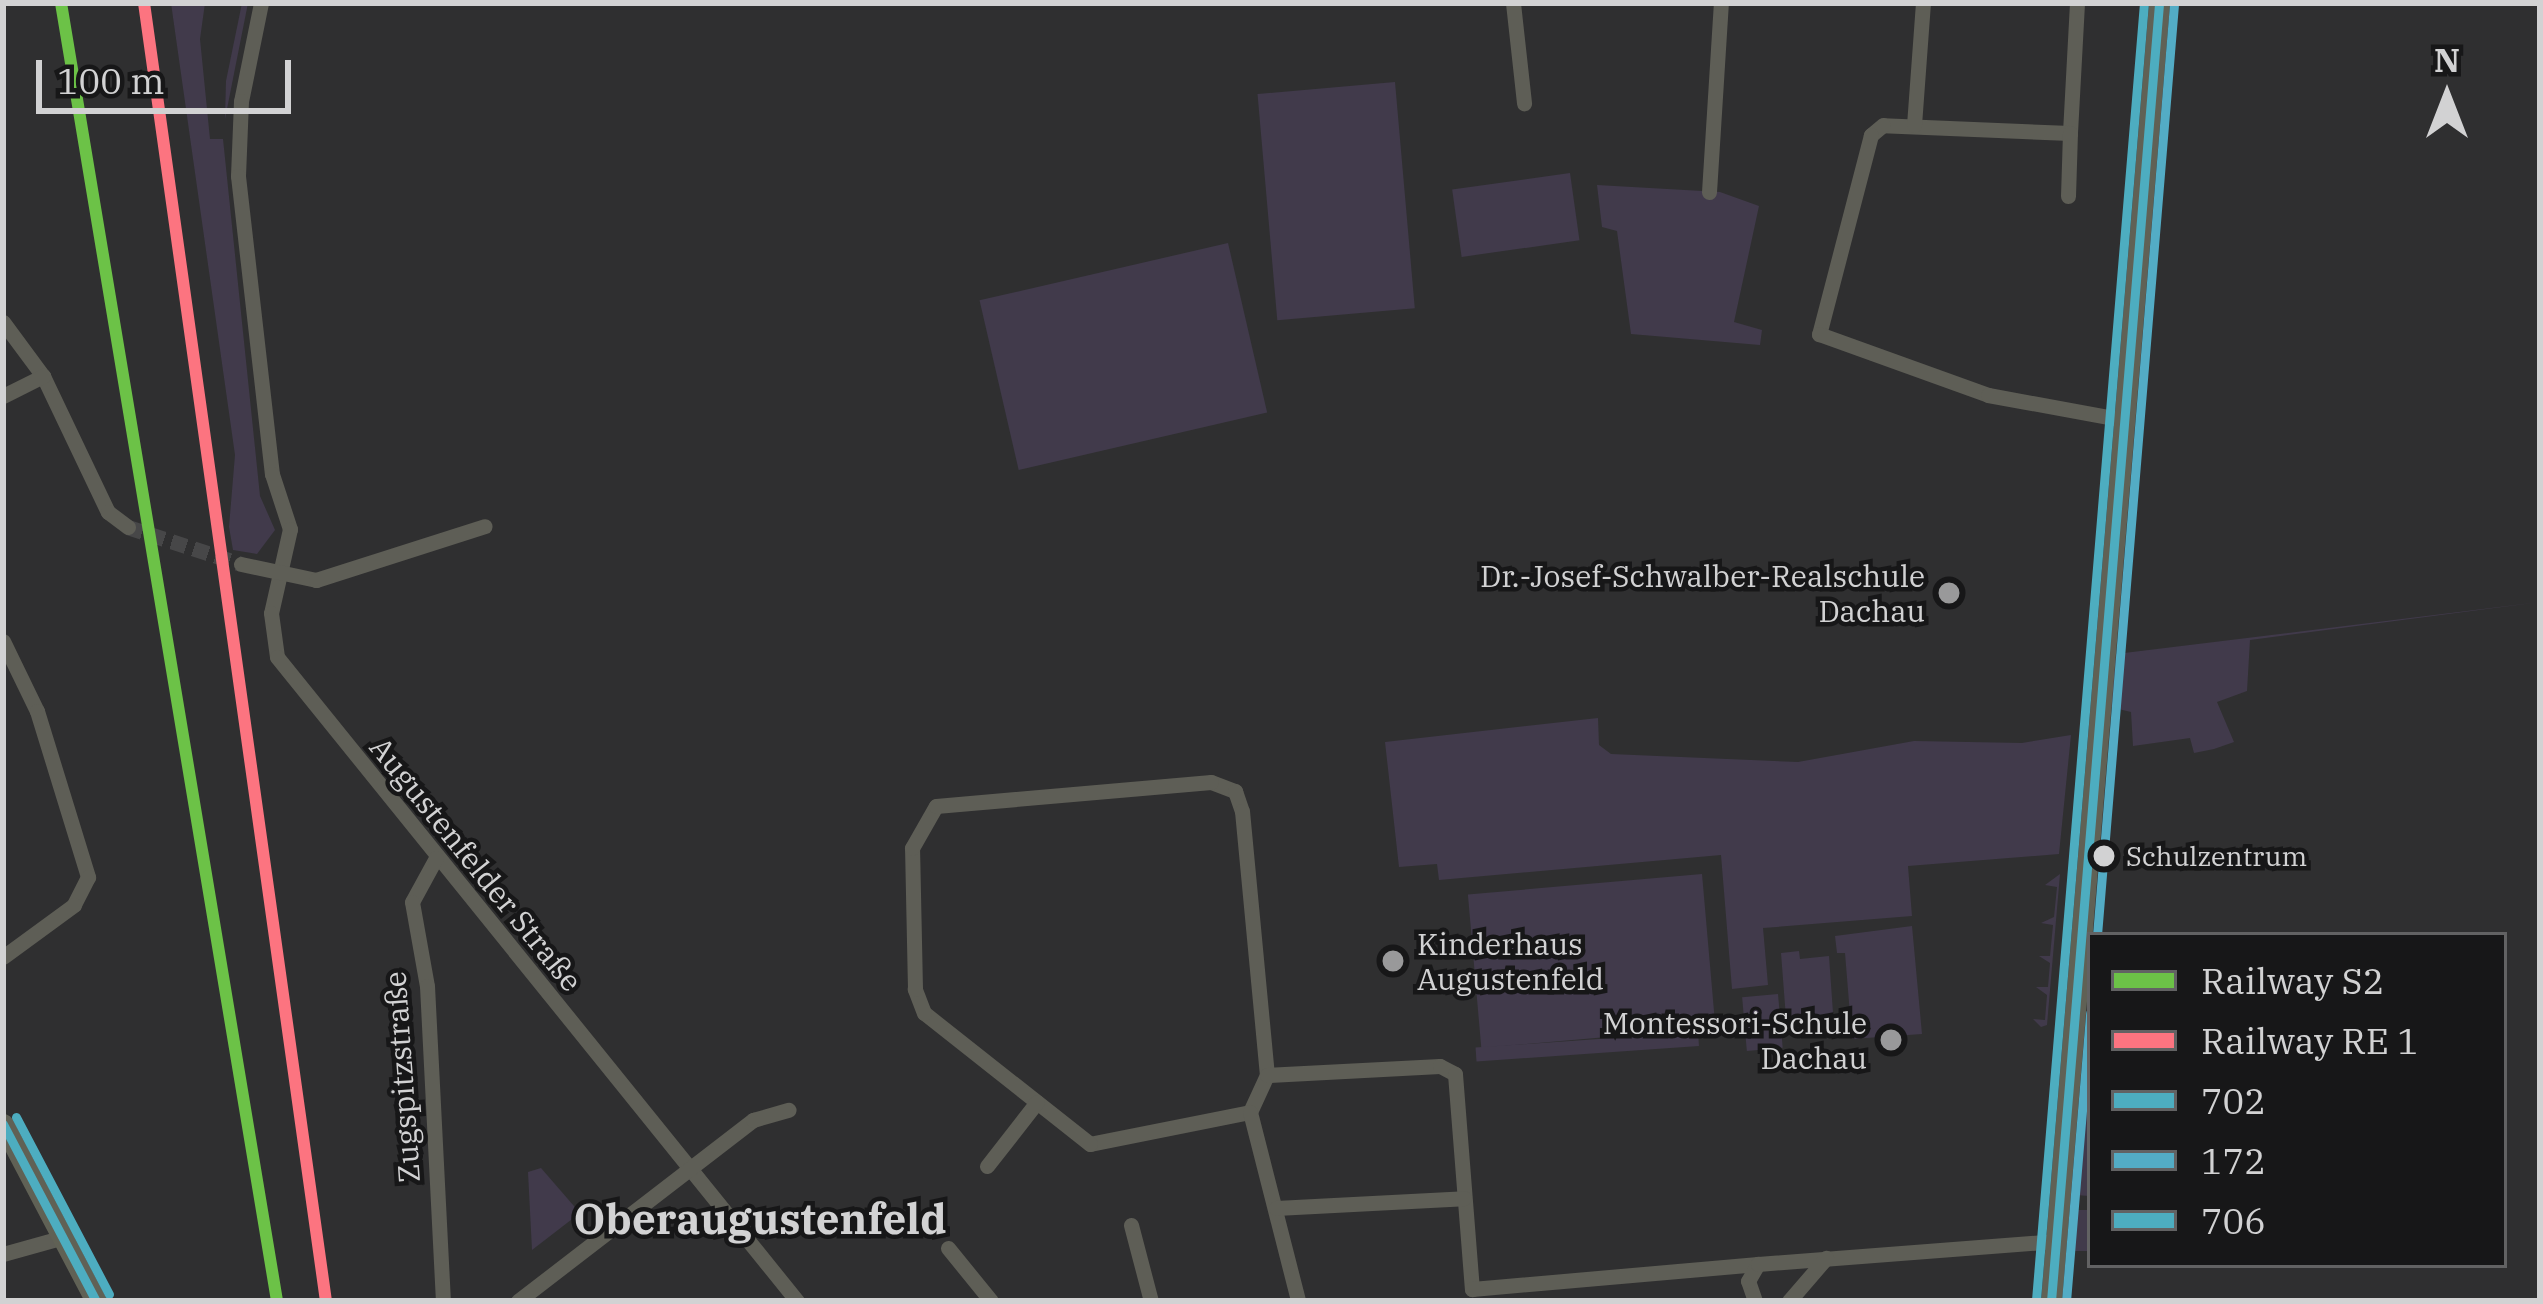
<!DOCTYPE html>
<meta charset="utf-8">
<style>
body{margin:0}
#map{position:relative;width:2543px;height:1304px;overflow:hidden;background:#2f2f30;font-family:"IBM Plex Serif",serif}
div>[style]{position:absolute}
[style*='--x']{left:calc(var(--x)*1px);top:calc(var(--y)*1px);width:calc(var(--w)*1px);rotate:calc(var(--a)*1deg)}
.green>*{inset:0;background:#413a4b;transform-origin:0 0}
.street-tunnel>*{height:15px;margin-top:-7.5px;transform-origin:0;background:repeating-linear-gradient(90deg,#474748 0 15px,transparent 0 23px)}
.street>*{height:15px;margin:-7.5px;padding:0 7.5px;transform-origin:7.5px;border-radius:7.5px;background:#5e5e56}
.secondary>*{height:21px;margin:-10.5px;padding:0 10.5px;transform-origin:10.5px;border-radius:10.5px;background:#606155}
.bus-1>*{height:9px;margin:-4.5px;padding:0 4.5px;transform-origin:4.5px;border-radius:4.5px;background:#4dadc0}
.bus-2>*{height:9px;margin:-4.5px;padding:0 4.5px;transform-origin:4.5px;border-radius:4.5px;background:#53acc5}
.bus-3>*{height:9px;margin:-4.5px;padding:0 4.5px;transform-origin:4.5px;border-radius:4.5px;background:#4dadc0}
.rail-1>*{height:12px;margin:-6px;padding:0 6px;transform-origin:6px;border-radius:6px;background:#6cc247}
.rail-2>*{height:12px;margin:-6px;padding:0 6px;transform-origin:6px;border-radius:6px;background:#fc7480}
.dots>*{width:33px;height:33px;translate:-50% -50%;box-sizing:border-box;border:6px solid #171718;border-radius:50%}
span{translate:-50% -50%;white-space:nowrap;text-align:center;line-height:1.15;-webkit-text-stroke:9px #171718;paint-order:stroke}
.bus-label{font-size:27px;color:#d2d2d3}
.left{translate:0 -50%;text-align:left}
.poi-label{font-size:30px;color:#d2d2d3}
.right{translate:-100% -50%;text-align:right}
.street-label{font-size:30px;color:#d2d2d3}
.district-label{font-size:42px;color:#d2d2d3;font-weight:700}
.frame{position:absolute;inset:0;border:6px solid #d2d2d3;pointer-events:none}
.legend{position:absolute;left:2087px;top:932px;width:420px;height:336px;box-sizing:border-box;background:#171718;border:3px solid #626263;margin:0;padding:15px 21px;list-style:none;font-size:36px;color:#d2d2d3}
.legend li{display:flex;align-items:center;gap:24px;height:60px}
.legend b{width:60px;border:3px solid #626263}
.north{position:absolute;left:2387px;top:36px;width:120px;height:120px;-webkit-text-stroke:9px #171718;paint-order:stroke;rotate:0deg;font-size:33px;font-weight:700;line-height:48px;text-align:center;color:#d2d2d3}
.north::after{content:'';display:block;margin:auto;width:42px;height:54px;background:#d2d2d3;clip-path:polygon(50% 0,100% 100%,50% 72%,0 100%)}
.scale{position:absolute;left:36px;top:60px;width:255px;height:54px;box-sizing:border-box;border:6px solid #d2d2d3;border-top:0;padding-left:15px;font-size:36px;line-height:42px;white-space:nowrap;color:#d2d2d3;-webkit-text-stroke:9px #171718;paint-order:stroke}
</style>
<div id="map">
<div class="green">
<div style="clip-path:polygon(171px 3px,205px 3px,200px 39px,210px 139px,223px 139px,260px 496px,275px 530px,257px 554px,233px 550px,229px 527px,235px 455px)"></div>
<div style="clip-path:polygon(242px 3px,248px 3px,225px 119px,226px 81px)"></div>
<div style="left:1395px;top:82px;width:227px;height:138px;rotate:85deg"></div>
<div style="left:1570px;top:173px;width:68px;height:119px;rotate:82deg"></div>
<div style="clip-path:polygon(1597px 185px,1720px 192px,1759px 206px,1734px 322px,1762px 330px,1760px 345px,1631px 334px,1617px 231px,1602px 227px)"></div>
<div style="left:1228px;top:243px;width:174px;height:255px;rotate:77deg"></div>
<div style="clip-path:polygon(2540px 602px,2250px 640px,2247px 691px,2217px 702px,2234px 742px,2214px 749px,2194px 753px,2190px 738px,2133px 746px,2131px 712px,2110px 707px,2116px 654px)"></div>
<div style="clip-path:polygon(1598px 718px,1599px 745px,1611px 754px,1798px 762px,1914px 741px,2022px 743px,2071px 735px,2059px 854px,1908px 866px,1912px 916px,1763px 928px,1768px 985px,1732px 989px,1721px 855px,1439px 880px,1437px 864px,1399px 867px,1385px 742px)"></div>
<div style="left:1702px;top:874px;width:154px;height:235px;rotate:85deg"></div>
<div style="clip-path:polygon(2060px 874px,2047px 1025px,2041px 1027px,2033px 1019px,2045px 1020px,2047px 995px,2036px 987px,2048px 987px,2050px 963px,2039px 956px,2050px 956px,2053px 925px,2041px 923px,2054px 917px,2057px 887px,2045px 885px)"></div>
<div style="clip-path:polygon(2069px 876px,2063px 1015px,2056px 1026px)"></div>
<div style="clip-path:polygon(1912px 926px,1922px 1034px,1852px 1039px,1845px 953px,1837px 953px,1835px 936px)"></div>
<div style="clip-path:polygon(1799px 951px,1800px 959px,1829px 956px,1834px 1027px,1787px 1031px,1781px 953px)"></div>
<div style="left:1778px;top:994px;width:54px;height:36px;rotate:85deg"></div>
<div style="left:1698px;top:1032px;width:14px;height:223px;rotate:86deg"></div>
<div style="clip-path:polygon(2084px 1083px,2090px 1083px,2089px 1196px,2076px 1195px)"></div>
<div style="clip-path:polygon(541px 1168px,580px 1213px,532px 1250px,528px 1172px)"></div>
<div style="left:2074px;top:1210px;width:14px;height:41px"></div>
</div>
<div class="street-tunnel">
<div style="--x:128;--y:527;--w:119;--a:18.1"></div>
</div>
<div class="street">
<div style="--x:261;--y:3;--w:100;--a:101.5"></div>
<div style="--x:241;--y:101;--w:75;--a:92.3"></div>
<div style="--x:238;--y:176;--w:300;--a:83.5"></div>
<div style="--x:272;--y:474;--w:58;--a:71.9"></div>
<div style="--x:290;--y:529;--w:86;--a:102.7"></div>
<div style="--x:271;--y:613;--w:44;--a:82.2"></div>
<div style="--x:277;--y:657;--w:828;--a:51.08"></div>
<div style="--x:1513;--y:3;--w:101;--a:83.7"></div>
<div style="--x:2077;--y:3;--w:130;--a:93.1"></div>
<div style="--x:2070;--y:133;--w:187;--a:-177.6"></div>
<div style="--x:1883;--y:125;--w:16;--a:140"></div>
<div style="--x:1871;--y:135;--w:206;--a:104.6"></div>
<div style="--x:1819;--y:334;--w:180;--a:19.8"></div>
<div style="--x:1988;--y:395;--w:138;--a:10.4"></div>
<div style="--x:1914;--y:125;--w:122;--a:-85.8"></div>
<div style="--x:1709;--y:192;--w:189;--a:-86.4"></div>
<div style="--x:2068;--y:196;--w:63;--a:-88.2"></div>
<div style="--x:3;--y:322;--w:67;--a:53.5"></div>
<div style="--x:43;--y:376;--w:151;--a:64.5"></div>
<div style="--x:108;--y:512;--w:25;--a:37"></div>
<div style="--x:3;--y:396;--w:45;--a:-26.6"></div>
<div style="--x:241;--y:564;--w:77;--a:12"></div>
<div style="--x:316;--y:580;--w:177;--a:-17.7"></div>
<div style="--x:3;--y:641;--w:78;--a:64.1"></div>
<div style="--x:37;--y:711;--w:174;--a:72.9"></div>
<div style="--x:88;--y:877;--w:31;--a:117"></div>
<div style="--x:74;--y:905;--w:88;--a:143.8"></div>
<div style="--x:1211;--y:782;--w:26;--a:21"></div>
<div style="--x:1235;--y:791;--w:21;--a:71"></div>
<div style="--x:1242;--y:811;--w:265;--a:84.6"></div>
<div style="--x:1267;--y:1075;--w:41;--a:114.7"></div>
<div style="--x:1250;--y:1112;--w:163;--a:168.7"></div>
<div style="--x:1090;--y:1144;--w:211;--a:-141.7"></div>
<div style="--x:924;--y:1013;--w:26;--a:-111"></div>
<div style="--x:915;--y:989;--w:141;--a:-91.2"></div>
<div style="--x:912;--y:848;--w:48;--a:-60.3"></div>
<div style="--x:936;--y:806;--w:276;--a:-5"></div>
<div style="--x:436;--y:858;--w:50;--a:118.6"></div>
<div style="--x:412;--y:902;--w:85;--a:79.9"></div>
<div style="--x:427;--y:986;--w:315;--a:87.1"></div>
<div style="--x:1267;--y:1075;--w:173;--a:-3"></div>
<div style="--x:1440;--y:1066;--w:17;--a:28"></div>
<div style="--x:1455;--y:1074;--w:216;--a:85.5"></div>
<div style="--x:1472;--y:1289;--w:287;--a:-5"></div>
<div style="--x:1250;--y:1112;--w:195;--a:75.7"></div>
<div style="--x:987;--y:1166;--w:81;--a:-52"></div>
<div style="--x:1276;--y:1208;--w:188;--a:-3"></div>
<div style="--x:1131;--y:1225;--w:79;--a:75.3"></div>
<div style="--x:948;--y:1248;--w:68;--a:50.9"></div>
<div style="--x:3;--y:1254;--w:67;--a:-15.5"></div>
<div style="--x:518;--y:1301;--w:297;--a:-37.6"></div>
<div style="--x:753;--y:1120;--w:37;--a:-16"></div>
<div style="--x:1755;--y:1301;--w:21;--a:-109"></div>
<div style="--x:1748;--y:1281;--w:20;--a:-60"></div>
<div style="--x:1758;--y:1264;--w:299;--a:-4.4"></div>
<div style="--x:1789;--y:1301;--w:57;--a:-49.3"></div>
</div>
<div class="secondary">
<div style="--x:3;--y:1124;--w:200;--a:62.3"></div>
<div style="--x:2051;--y:1301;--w:1302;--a:-85.24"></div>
</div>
<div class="bus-1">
<div style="--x:3;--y:1124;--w:200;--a:62.3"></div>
<div style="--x:2051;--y:1301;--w:1302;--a:-85.24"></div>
</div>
<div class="bus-2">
<div style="--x:2097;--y:935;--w:934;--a:-85.27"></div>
<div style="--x:2066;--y:1301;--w:289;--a:-85.2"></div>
</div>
<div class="bus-3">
<div style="--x:16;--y:1117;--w:200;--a:62.3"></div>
<div style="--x:2036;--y:1300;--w:1301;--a:-85.24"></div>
</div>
<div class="rail-1">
<div style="--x:61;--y:3;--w:1316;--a:80.55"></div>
</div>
<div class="rail-2">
<div style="--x:144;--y:3;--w:1311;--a:82.02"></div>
</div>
<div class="dots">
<div style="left:1949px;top:593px;background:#99999a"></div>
<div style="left:2104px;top:856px;background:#d2d2d3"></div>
<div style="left:1393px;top:961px;background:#99999a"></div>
<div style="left:1891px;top:1040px;background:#99999a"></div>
</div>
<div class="bus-label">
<span class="left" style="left:2126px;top:856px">Schulzentrum</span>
</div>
<div class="poi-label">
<span class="right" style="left:1925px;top:593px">Dr.-Josef-Schwalber-Realschule<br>Dachau</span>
<span class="left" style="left:1417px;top:961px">Kinderhaus<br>Augustenfeld</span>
<span class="right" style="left:1867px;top:1040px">Montessori-Schule<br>Dachau</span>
</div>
<div class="street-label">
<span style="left:476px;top:864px;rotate:51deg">Augustenfelder Straße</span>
<span style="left:402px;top:1077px;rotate:-94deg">Zugspitzstraße</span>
</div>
<div class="district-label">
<span style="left:760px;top:1219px">Oberaugustenfeld</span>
</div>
<div class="frame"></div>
<ul class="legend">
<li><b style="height:15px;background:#6cc247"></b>Railway S2</li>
<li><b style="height:15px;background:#fc7480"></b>Railway RE 1</li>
<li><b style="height:15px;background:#4dadc0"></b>702</li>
<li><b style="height:15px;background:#53acc5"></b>172</li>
<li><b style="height:15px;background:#4dadc0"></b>706</li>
</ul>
<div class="north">N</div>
<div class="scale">100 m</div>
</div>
